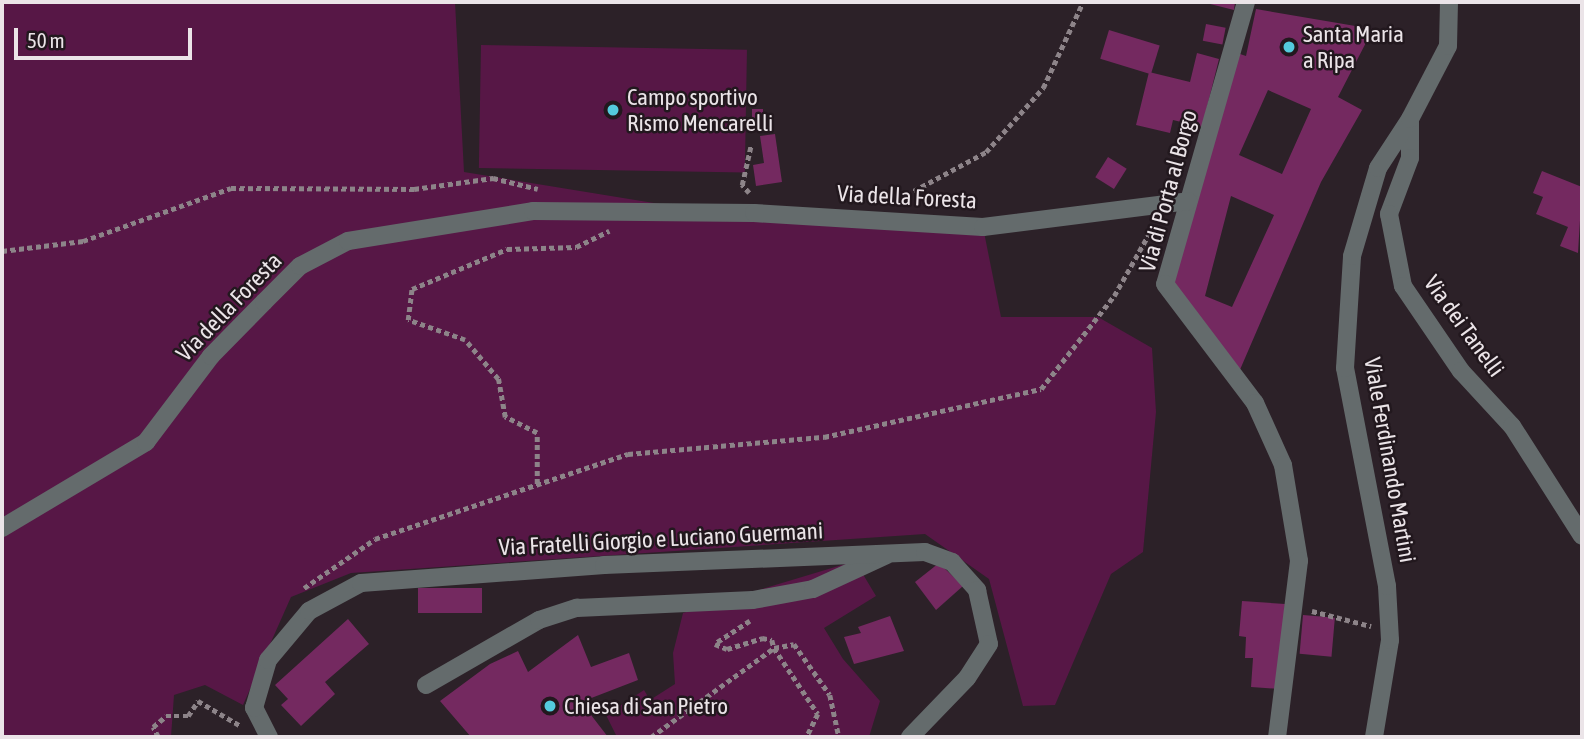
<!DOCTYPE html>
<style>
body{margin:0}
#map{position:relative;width:1584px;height:739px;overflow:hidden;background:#2c2128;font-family:"Asap Condensed",sans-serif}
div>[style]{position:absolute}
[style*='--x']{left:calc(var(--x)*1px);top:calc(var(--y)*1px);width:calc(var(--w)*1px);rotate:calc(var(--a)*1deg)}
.green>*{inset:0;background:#571746;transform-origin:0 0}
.building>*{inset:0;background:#742960;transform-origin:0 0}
.path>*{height:4.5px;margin-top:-2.25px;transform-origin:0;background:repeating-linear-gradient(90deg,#8d8489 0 5px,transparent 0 8.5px)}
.minor>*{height:18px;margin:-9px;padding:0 9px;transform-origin:9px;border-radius:9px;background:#646b6c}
.dots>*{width:19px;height:19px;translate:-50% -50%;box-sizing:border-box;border:4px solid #22181e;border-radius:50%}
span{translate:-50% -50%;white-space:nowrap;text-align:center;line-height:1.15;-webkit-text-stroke:5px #22181e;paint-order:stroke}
.poi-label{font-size:23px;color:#ebe4e8}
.left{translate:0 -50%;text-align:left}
.street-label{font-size:23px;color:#ebe4e8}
.frame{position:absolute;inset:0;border:4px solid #ebe4e8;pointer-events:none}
.scale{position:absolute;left:14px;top:28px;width:178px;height:32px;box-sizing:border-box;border:4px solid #ebe4e8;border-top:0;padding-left:9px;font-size:21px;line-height:24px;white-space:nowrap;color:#ebe4e8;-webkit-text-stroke:5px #22181e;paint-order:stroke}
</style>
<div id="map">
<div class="green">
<div style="clip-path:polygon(2px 2px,455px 2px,464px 172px,709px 212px,983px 227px,1001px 317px,1098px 317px,1152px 348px,1156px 412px,1143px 552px,1111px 574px,1055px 705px,1023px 706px,989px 579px,925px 534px,351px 573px,291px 597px,243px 705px,205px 685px,174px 695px,171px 737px,2px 737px)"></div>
<div style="left:481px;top:45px;width:266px;height:123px;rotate:1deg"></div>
<div style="clip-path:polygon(855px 561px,876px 596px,824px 628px,843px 659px,880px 701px,869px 737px,617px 737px,606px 715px,644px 690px,650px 700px,675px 684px,673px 653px,683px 613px)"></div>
</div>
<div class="building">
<div style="clip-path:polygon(1202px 2px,1235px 2px,1234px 10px)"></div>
<div style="clip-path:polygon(evenodd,1256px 9px,1373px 29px,1338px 97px,1362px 110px,1321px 182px,1239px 372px,1171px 288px,1237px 53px,1246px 56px,1256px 9px,1268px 90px,1311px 109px,1282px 174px,1239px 155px,1268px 90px,1256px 9px,1231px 196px,1274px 215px,1232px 307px,1205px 296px,1231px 196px)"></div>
<div style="left:1206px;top:24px;width:20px;height:17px;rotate:11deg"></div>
<div style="left:1109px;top:30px;width:53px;height:30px;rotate:17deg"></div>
<div style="clip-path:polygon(1197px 53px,1219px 59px,1202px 127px,1173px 120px,1170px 133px,1136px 125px,1149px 72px,1190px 82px)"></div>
<div style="left:752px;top:109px;width:11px;height:23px"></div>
<div style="clip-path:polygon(775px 134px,782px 182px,756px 186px,753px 165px,764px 163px,760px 136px)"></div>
<div style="left:1108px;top:157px;width:22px;height:24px;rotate:32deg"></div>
<div style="clip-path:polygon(1542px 171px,1582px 187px,1578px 253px,1560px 246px,1568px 227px,1536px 214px,1543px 197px,1533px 193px)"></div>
<div style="clip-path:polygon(939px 563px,963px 586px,936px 610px,915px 582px)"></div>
<div style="left:418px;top:588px;width:64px;height:25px"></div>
<div style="clip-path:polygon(1242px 601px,1285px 604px,1280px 689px,1251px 687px,1253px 658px,1245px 658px,1246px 637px,1239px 636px)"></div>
<div style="left:1303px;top:615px;width:32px;height:39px;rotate:5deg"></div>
<div style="clip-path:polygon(890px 616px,904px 651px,854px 664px,844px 637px,861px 633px,858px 627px)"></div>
<div style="clip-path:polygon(348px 619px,369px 644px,325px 682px,335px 694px,301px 726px,281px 705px,288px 699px,275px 685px)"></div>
<div style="clip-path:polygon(578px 635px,591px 667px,629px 653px,638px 680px,581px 702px,608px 737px,471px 737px,440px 701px,490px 664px,518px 651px,528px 672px)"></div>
</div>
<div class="path">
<div style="--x:749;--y:193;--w:11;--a:-131"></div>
<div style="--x:742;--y:185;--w:41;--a:-77.3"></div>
<div style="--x:874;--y:198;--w:32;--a:-5"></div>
<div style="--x:906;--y:195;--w:91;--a:-28.3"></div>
<div style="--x:986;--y:152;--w:86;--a:-48.3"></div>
<div style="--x:1043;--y:88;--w:95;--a:-65.1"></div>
<div style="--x:2;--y:251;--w:82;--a:-7"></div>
<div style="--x:83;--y:241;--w:157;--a:-19.7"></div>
<div style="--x:231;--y:188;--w:183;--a:0.3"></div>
<div style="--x:414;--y:189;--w:80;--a:-7.9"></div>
<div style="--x:493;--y:178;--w:46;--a:13.7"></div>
<div style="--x:537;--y:484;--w:51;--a:-90"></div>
<div style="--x:537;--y:433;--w:36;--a:-153"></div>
<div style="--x:505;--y:417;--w:39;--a:-100"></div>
<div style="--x:498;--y:379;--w:51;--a:-130.2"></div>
<div style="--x:465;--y:340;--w:60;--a:-160.7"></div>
<div style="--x:408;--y:320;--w:31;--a:-83"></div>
<div style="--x:412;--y:289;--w:103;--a:-22.8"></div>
<div style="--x:507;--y:249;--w:69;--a:-1.7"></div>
<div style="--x:576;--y:247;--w:37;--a:-26"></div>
<div style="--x:304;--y:588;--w:86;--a:-34.6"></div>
<div style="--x:375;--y:539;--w:267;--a:-18.6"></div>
<div style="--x:628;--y:454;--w:197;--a:-5"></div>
<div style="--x:824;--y:437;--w:222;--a:-12.5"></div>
<div style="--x:1041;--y:389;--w:118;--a:-51.9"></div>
<div style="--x:1114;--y:296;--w:81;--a:-60.6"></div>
<div style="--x:1312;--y:611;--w:61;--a:14.3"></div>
<div style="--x:750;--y:621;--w:42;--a:146.7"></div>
<div style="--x:715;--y:644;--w:13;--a:23"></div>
<div style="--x:727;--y:649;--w:37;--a:-17"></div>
<div style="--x:762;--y:638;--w:10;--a:11"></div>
<div style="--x:772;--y:640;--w:8;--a:76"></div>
<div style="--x:774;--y:648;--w:20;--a:-11"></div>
<div style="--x:794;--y:644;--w:62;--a:54.8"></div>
<div style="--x:830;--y:695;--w:43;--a:77.9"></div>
<div style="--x:158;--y:737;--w:11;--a:-117"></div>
<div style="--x:153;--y:727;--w:17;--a:-40"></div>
<div style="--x:166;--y:716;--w:22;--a:0"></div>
<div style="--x:188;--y:716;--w:18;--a:-56"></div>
<div style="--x:198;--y:701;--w:48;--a:30.3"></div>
<div style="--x:651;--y:737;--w:152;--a:-35.9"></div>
<div style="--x:774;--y:648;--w:79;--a:56.3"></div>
<div style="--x:818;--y:714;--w:25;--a:116"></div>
</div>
<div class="minor">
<div style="--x:1246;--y:2;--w:293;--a:106"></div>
<div style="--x:1165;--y:284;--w:149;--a:52.9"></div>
<div style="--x:1255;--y:403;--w:68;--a:65.7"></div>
<div style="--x:1283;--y:465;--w:97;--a:80.5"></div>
<div style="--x:1299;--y:561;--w:177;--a:97.1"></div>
<div style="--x:1410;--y:120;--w:38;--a:90"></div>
<div style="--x:1410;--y:158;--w:60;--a:110.6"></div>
<div style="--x:1389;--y:214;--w:73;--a:79"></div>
<div style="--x:1403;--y:286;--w:103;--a:55.7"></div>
<div style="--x:1461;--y:371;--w:75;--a:47.2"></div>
<div style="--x:1512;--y:426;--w:130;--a:57.5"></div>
<div style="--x:2;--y:528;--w:168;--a:-30.8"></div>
<div style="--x:146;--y:442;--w:108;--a:-52.9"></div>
<div style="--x:211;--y:356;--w:76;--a:-45.5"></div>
<div style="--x:264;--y:302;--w:51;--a:-45"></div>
<div style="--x:300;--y:266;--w:54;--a:-27.5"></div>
<div style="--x:348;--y:241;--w:187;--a:-9.2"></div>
<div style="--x:533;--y:211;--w:221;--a:0.5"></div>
<div style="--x:754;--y:213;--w:229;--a:3.5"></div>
<div style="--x:983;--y:227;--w:207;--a:-7.2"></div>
<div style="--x:426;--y:685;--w:130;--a:-29.9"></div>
<div style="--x:539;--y:620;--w:40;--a:-18"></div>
<div style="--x:577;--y:608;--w:176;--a:-2.6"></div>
<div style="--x:753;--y:600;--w:61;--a:-10.4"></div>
<div style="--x:813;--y:589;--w:81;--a:-24.7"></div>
<div style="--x:269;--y:737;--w:33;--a:-117"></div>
<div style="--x:254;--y:708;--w:50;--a:-73.7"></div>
<div style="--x:268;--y:660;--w:64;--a:-50.1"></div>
<div style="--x:309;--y:611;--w:59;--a:-28.3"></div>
<div style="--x:361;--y:583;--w:244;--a:-4.2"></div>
<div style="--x:604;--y:565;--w:321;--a:-2.3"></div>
<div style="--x:925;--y:552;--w:29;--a:20"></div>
<div style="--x:952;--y:562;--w:38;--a:48"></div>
<div style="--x:977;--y:590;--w:55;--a:77.5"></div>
<div style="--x:989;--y:644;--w:40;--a:122.9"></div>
<div style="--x:967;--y:678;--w:82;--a:134"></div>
<div style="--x:1374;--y:737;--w:98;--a:-80.6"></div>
<div style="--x:1390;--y:640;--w:54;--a:-93.2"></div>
<div style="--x:1387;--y:586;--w:222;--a:-100.9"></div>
<div style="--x:1345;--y:368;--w:112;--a:-86.4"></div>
<div style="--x:1352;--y:256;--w:92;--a:-73.5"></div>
<div style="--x:1378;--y:168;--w:59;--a:-56.9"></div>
<div style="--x:1410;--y:119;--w:82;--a:-62.5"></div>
<div style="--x:1448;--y:46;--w:44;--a:-88.7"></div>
</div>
<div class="dots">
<div style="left:1289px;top:47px;background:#54cadd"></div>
<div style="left:613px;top:110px;background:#54cadd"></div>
<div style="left:550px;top:706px;background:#54cadd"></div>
</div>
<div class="poi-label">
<span class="left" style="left:1303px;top:47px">Santa Maria<br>a Ripa</span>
<span class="left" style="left:627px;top:110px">Campo sportivo<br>Rismo Mencarelli</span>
<span class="left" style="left:564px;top:706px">Chiesa di San Pietro</span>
</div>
<div class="street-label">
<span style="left:1168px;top:191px;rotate:-75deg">Via di Porta al Borgo</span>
<span style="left:907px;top:197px;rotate:3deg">Via della Foresta</span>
<span style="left:229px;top:307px;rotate:-46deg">Via della Foresta</span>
<span style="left:1464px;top:326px;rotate:54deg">Via dei Tanelli</span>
<span style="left:1390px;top:460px;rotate:80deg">Viale Ferdinando Martini</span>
<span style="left:661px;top:539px;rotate:-3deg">Via Fratelli Giorgio e Luciano Guermani</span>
</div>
<div class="frame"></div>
<div class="scale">50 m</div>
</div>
